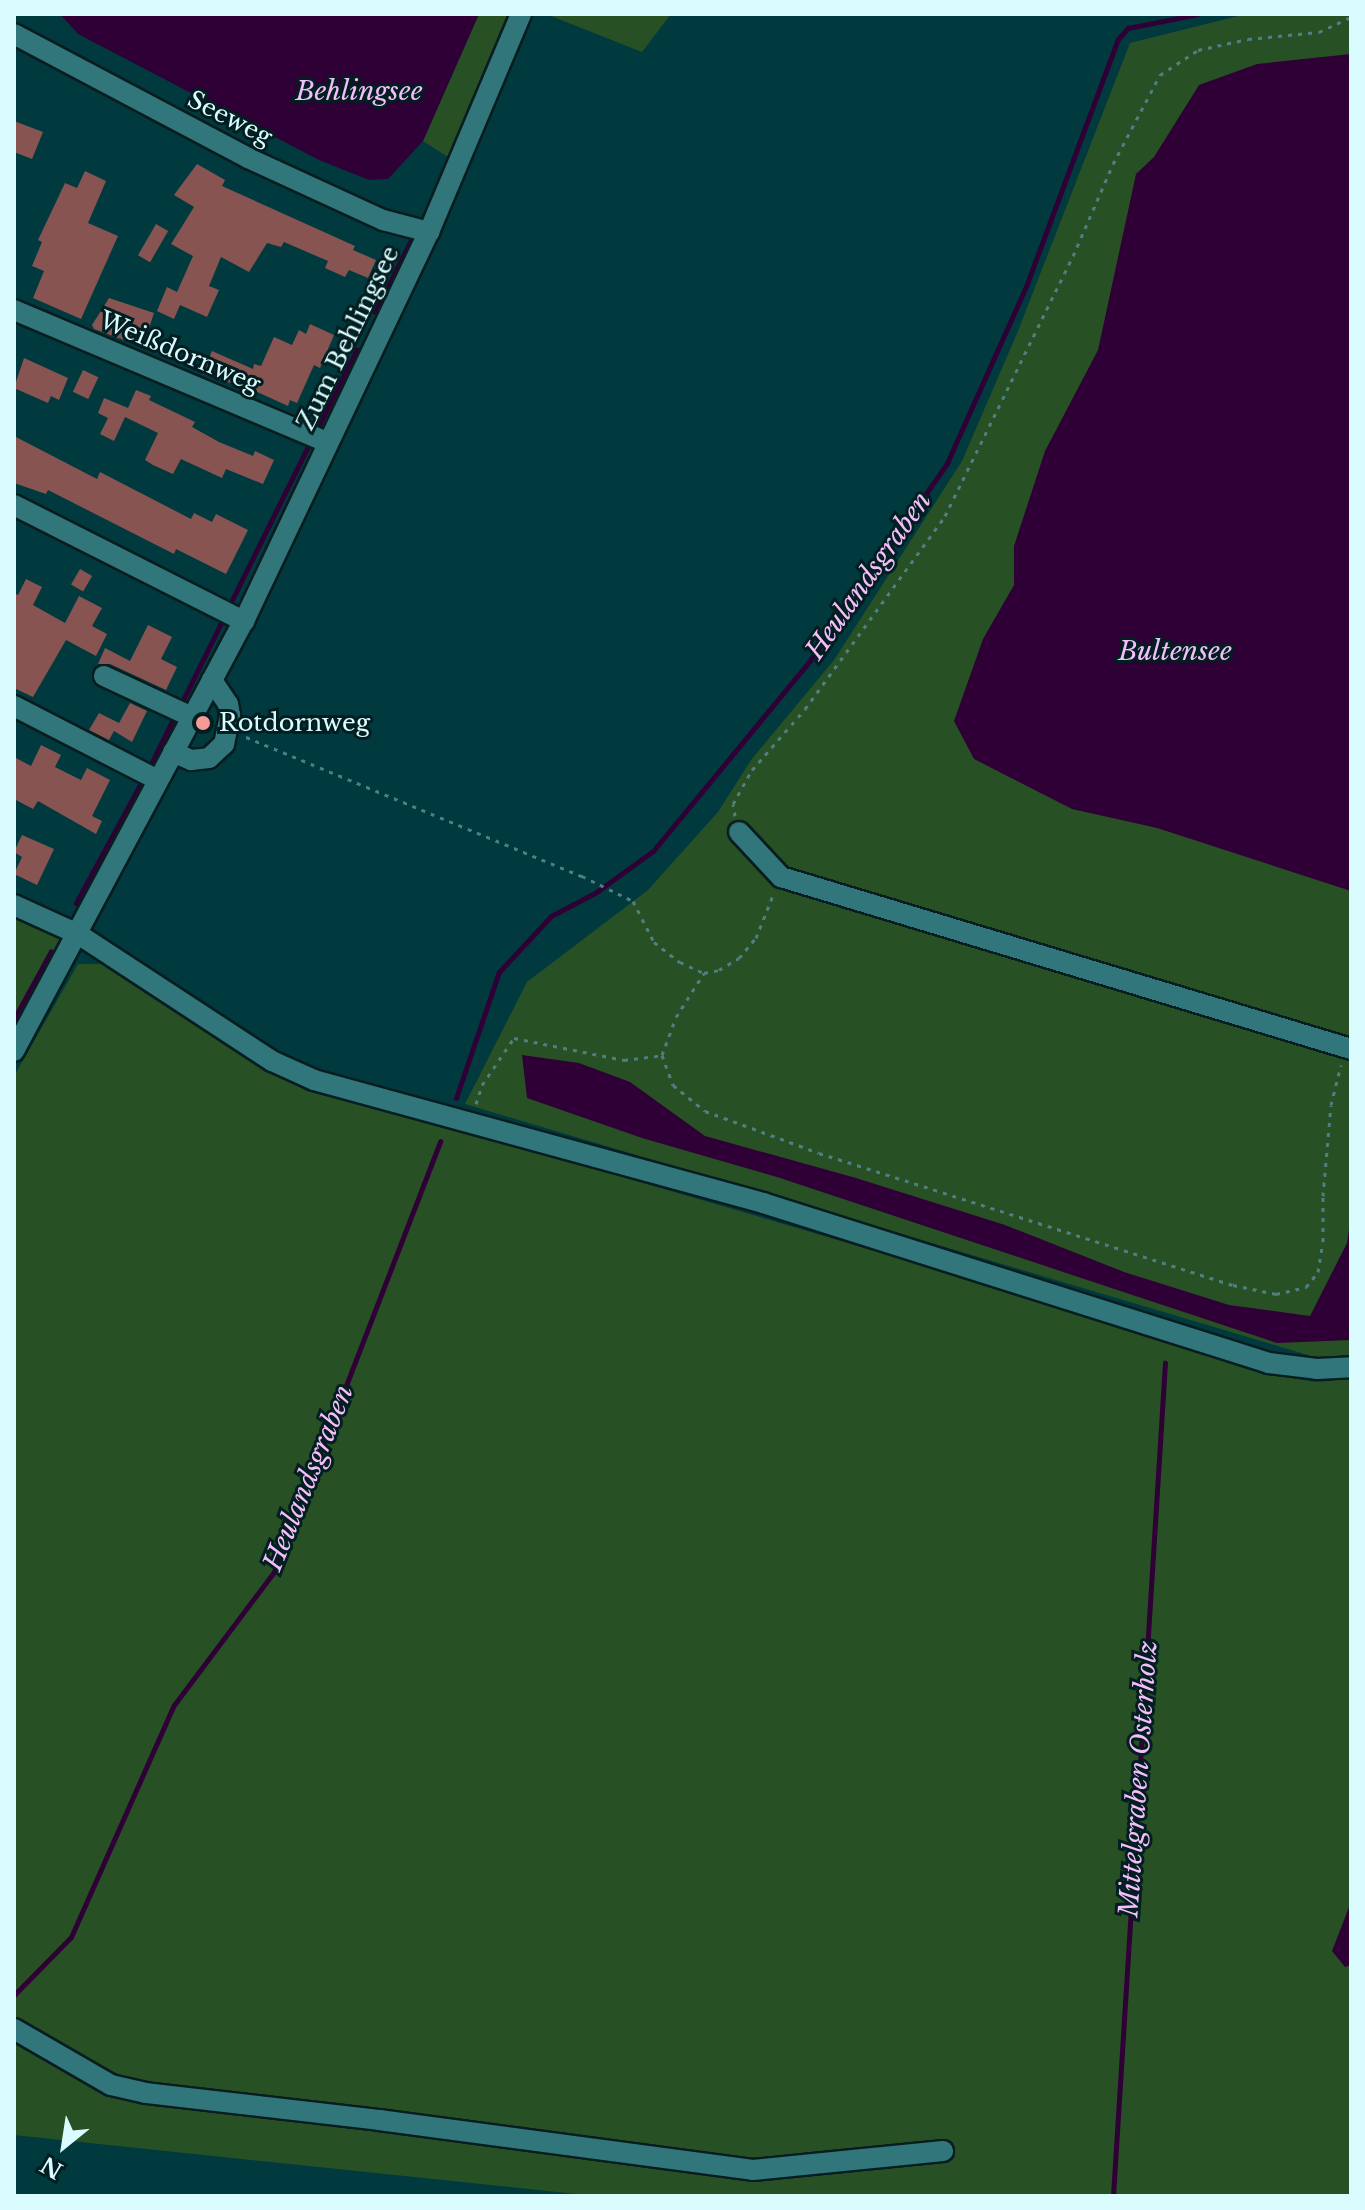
<!DOCTYPE html>
<meta charset="utf-8">
<style>
body{margin:0}
#map{position:relative;width:1365px;height:2210px;overflow:hidden;background:#003a3e;font-family:"Libre Baskerville",serif}
div>[style]{position:absolute}
[style*='--x']{left:calc(var(--x)*1px);top:calc(var(--y)*1px);width:calc(var(--w)*1px);rotate:calc(var(--a)*1deg)}
.green>*{inset:0;background:#275124}
.water>*{inset:0;background:#2f0035}
.stream>*{height:5px;margin:-2.5px;padding:0 2.5px;transform-origin:2.5px;border-radius:2.5px;background:#2f0035}
.building>*{inset:0;background:#875452;transform-origin:0 0}
.path>*{height:3px;margin-top:-1.5px;transform-origin:0;background:repeating-linear-gradient(90deg,#4e7f82 0 4px,transparent 0 10px)}
.roads{filter:drop-shadow(2px 0 #081d1f) drop-shadow(-2px 0 #081d1f) drop-shadow(0 2px #081d1f) drop-shadow(0 -2px #081d1f)}
.minor>*{height:20px;margin:-10px;padding:0 10px;transform-origin:10px;border-radius:10px;background:#31767b}
.dots>*{width:22px;height:22px;translate:-50% -50%;box-sizing:border-box;border:4px solid #021e21;border-radius:50%}
span{translate:-50% -50%;white-space:nowrap;text-align:center;line-height:1.15;-webkit-text-stroke:6px #021e21;paint-order:stroke}
.street-label{font-size:24px;color:#dbfcff}
.poi-label{font-size:24px;color:#dbfcff}
.left{translate:0 -50%;text-align:left}
.water-label{font-size:26px;color:#f3befa;font-style:italic}
.frame{position:absolute;inset:0;border:16px solid #dbfcff;pointer-events:none}
.north{position:absolute;left:24px;top:2106px;width:80px;height:80px;-webkit-text-stroke:6px #021e21;paint-order:stroke;rotate:210deg;font-size:22px;font-weight:700;line-height:32px;text-align:center;color:#dbfcff}
.north::after{content:'';display:block;margin:auto;width:28px;height:36px;background:#dbfcff;clip-path:polygon(50% 0,100% 100%,50% 72%,0 100%)}
</style>
<div id="map">
<div class="green">
<div style="clip-path:polygon(479px 14px,514px 14px,448px 157px,423px 141px)"></div>
<div style="clip-path:polygon(546px 14px,671px 14px,642px 52px)"></div>
<div style="clip-path:polygon(1246px 14px,1351px 14px,1351px 1355px,1318px 1358px,465px 1104px,527px 982px,648px 890px,718px 812px,751px 760px,834px 660px,962px 461px,1018px 331px,1130px 43px)"></div>
<div style="clip-path:polygon(14px 918px,63px 940px,14px 1027px)"></div>
<div style="clip-path:polygon(78px 964px,101px 964px,273px 1074px,307px 1091px,606px 1172px,1032px 1297px,1278px 1376px,1316px 1382px,1351px 1379px,1351px 2196px,595px 2196px,14px 2135px,14px 1076px)"></div>
</div>
<div class="water">
<div style="clip-path:polygon(60px 14px,479px 14px,423px 141px,388px 179px,369px 180px,319px 160px,78px 34px)"></div>
<div style="clip-path:polygon(1351px 54px,1351px 891px,1157px 828px,1072px 809px,974px 759px,954px 721px,983px 639px,1014px 585px,1014px 546px,1045px 451px,1098px 350px,1136px 174px,1154px 157px,1199px 85px,1257px 64px)"></div>
<div style="clip-path:polygon(522px 1055px,579px 1063px,630px 1082px,705px 1136px,856px 1178px,1005px 1225px,1124px 1272px,1229px 1305px,1310px 1316px,1347px 1243px,1351px 1216px,1351px 1340px,1277px 1343px,777px 1177px,642px 1138px,527px 1098px)"></div>
<div style="clip-path:polygon(1351px 1902px,1351px 1965px,1345px 1967px,1332px 1951px)"></div>
</div>
<div class="stream">
<div style="--x:375;--y:312;--w:80;--a:-63.4"></div>
<div style="--x:317;--y:429;--w:89;--a:-63.4"></div>
<div style="--x:232;--y:600;--w:172;--a:-63.7"></div>
<div style="--x:182;--y:702;--w:90;--a:-63.7"></div>
<div style="--x:151;--y:764;--w:50;--a:-63.9"></div>
<div style="--x:76;--y:903;--w:136;--a:-61.6"></div>
<div style="--x:14;--y:1019;--w:77;--a:-61.4"></div>
<div style="--x:456;--y:1098;--w:133;--a:-71.2"></div>
<div style="--x:499;--y:972;--w:76;--a:-47.1"></div>
<div style="--x:551;--y:916;--w:50;--a:-27.6"></div>
<div style="--x:595;--y:893;--w:72;--a:-35.9"></div>
<div style="--x:653;--y:851;--w:249;--a:-50.5"></div>
<div style="--x:811;--y:659;--w:239;--a:-55.2"></div>
<div style="--x:947;--y:463;--w:191;--a:-65.9"></div>
<div style="--x:1025;--y:289;--w:267;--a:-69.6"></div>
<div style="--x:1118;--y:39;--w:15;--a:-48"></div>
<div style="--x:1128;--y:28;--w:71;--a:-11.3"></div>
<div style="--x:14;--y:1995;--w:81;--a:-45.5"></div>
<div style="--x:71;--y:1937;--w:254;--a:-66.1"></div>
<div style="--x:174;--y:1705;--w:166;--a:-53.1"></div>
<div style="--x:274;--y:1572;--w:462;--a:-68.9"></div>
<div style="--x:1113;--y:2196;--w:835;--a:-86.43"></div>
</div>
<div class="building">
<div style="clip-path:polygon(14px 121px,43px 132px,32px 159px,14px 152px)"></div>
<div style="clip-path:polygon(197px 164px,225px 180px,222px 186px,355px 246px,353px 250px,376px 260px,368px 278px,349px 270px,345px 277px,325px 268px,328px 261px,284px 242px,281px 247px,267px 243px,249px 272px,221px 257px,209px 286px,219px 290px,207px 317px,180px 305px,174px 319px,157px 311px,167px 287px,177px 292px,193px 256px,171px 244px,194px 207px,174px 195px)"></div>
<div style="clip-path:polygon(85px 171px,106px 181px,88px 223px,118px 236px,81px 319px,33px 298px,44px 271px,32px 266px,42px 242px,38px 240px,65px 183px,77px 188px)"></div>
<div style="left:156px;top:224px;width:14px;height:36px;rotate:30deg"></div>
<div style="clip-path:polygon(109px 298px,154px 313px,143px 347px,94px 329px,92px 325px)"></div>
<div style="clip-path:polygon(310px 324px,334px 335px,320px 368px,314px 365px,297px 403px,290px 400px,288px 406px,253px 390px,202px 374px,212px 351px,253px 369px,254px 364px,261px 366px,274px 337px,292px 345px,299px 330px,306px 334px)"></div>
<div style="clip-path:polygon(24px 358px,68px 378px,59px 400px,51px 396px,48px 403px,14px 388px)"></div>
<div style="left:83px;top:370px;width:17px;height:24px;rotate:25deg"></div>
<div style="clip-path:polygon(136px 390px,151px 396px,149px 400px,195px 422px,192px 427px,219px 442px,253px 456px,255px 451px,274px 460px,263px 484px,226px 469px,222px 478px,181px 459px,173px 474px,153px 465px,145px 460px,158px 433px,125px 417px,114px 441px,100px 434px,108px 418px,98px 413px,104px 398px,128px 408px)"></div>
<div style="clip-path:polygon(14px 436px,97px 479px,100px 472px,191px 519px,194px 513px,212px 522px,216px 514px,248px 530px,226px 574px,176px 549px,174px 554px,48px 490px,46px 494px,14px 483px)"></div>
<div style="left:80px;top:569px;width:14px;height:18px;rotate:30deg"></div>
<div style="clip-path:polygon(26px 579px,42px 587px,33px 605px,65px 623px,79px 596px,102px 608px,92px 626px,107px 634px,96px 656px,66px 640px,33px 697px,14px 688px,14px 593px,18px 595px)"></div>
<div style="clip-path:polygon(148px 625px,172px 637px,161px 659px,177px 667px,166px 690px,110px 664px,98px 664px,105px 648px,130px 661px)"></div>
<div style="clip-path:polygon(130px 703px,147px 711px,132px 742px,114px 731px,109px 740px,89px 730px,99px 713px,119px 723px)"></div>
<div style="clip-path:polygon(41px 745px,61px 755px,55px 767px,81px 780px,87px 768px,110px 780px,92px 816px,102px 821px,96px 834px,38px 801px,33px 809px,14px 799px,14px 757px,31px 766px)"></div>
<div style="clip-path:polygon(22px 835px,54px 849px,37px 885px,14px 874px,22px 857px,14px 852px)"></div>
</div>
<div class="path">
<div style="--x:246;--y:737;--w:364;--a:22.5"></div>
<div style="--x:582;--y:876;--w:57;--a:26.1"></div>
<div style="--x:633;--y:901;--w:46;--a:62.9"></div>
<div style="--x:654;--y:942;--w:33;--a:38"></div>
<div style="--x:680;--y:962;--w:26;--a:25"></div>
<div style="--x:704;--y:973;--w:15;--a:-11"></div>
<div style="--x:719;--y:970;--w:23;--a:-31"></div>
<div style="--x:739;--y:958;--w:26;--a:-50"></div>
<div style="--x:756;--y:938;--w:46;--a:-68.4"></div>
<div style="--x:735;--y:816;--w:12;--a:-99"></div>
<div style="--x:733;--y:804;--w:39;--a:-61"></div>
<div style="--x:752;--y:770;--w:81;--a:-49"></div>
<div style="--x:805;--y:709;--w:238;--a:-54"></div>
<div style="--x:945;--y:516;--w:290;--a:-63.8"></div>
<div style="--x:1073;--y:256;--w:100;--a:-66.5"></div>
<div style="--x:1113;--y:164;--w:101;--a:-62.2"></div>
<div style="--x:1160;--y:75;--w:45;--a:-33.3"></div>
<div style="--x:1198;--y:50;--w:51;--a:-12.4"></div>
<div style="--x:1248;--y:39;--w:71;--a:-5.6"></div>
<div style="--x:1319;--y:32;--w:35;--a:-25"></div>
<div style="--x:662;--y:1055;--w:40;--a:-69.8"></div>
<div style="--x:676;--y:1017;--w:52;--a:-57.5"></div>
<div style="--x:476;--y:1104;--w:20;--a:-72"></div>
<div style="--x:482;--y:1085;--w:57;--a:-55.8"></div>
<div style="--x:514;--y:1038;--w:112;--a:11.3"></div>
<div style="--x:624;--y:1060;--w:38;--a:-7"></div>
<div style="--x:662;--y:1055;--w:32;--a:70"></div>
<div style="--x:673;--y:1085;--w:41;--a:39.1"></div>
<div style="--x:705;--y:1111;--w:121;--a:20.2"></div>
<div style="--x:819;--y:1153;--w:435;--a:17.7"></div>
<div style="--x:1233;--y:1285;--w:44;--a:11.8"></div>
<div style="--x:1276;--y:1294;--w:31;--a:-13"></div>
<div style="--x:1306;--y:1287;--w:19;--a:-51"></div>
<div style="--x:1318;--y:1272;--w:30;--a:-81"></div>
<div style="--x:1323;--y:1242;--w:46;--a:-90"></div>
<div style="--x:1323;--y:1196;--w:91;--a:-85"></div>
<div style="--x:1331;--y:1105;--w:41;--a:-76"></div>
</div>
<div class="roads">
<div class="minor">
<div style="--x:14;--y:34;--w:265;--a:27.9"></div>
<div style="--x:248;--y:158;--w:149;--a:24.7"></div>
<div style="--x:383;--y:220;--w:48;--a:14.6"></div>
<div style="--x:14;--y:310;--w:339;--a:22.9"></div>
<div style="--x:14;--y:505;--w:258;--a:26.8"></div>
<div style="--x:104;--y:676;--w:97;--a:25"></div>
<div style="--x:14;--y:706;--w:162;--a:27.2"></div>
<div style="--x:173;--y:752;--w:20;--a:24"></div>
<div style="--x:191;--y:760;--w:18;--a:-6"></div>
<div style="--x:209;--y:758;--w:21;--a:-43"></div>
<div style="--x:224;--y:744;--w:30;--a:-78"></div>
<div style="--x:230;--y:715;--w:11;--a:-100"></div>
<div style="--x:228;--y:704;--w:29;--a:-124"></div>
<div style="--x:739;--y:832;--w:62;--a:47"></div>
<div style="--x:781;--y:877;--w:595;--a:16.79"></div>
<div style="--x:14;--y:905;--w:70;--a:24.4"></div>
<div style="--x:78;--y:934;--w:232;--a:33.2"></div>
<div style="--x:272;--y:1061;--w:46;--a:24.3"></div>
<div style="--x:314;--y:1080;--w:466;--a:15.3"></div>
<div style="--x:763;--y:1203;--w:531;--a:17.55"></div>
<div style="--x:1269;--y:1363;--w:48;--a:7.1"></div>
<div style="--x:1317;--y:1369;--w:34;--a:-3"></div>
<div style="--x:14;--y:1051;--w:488;--a:-61.9"></div>
<div style="--x:244;--y:621;--w:431;--a:-64.6"></div>
<div style="--x:429;--y:232;--w:237;--a:-67.1"></div>
<div style="--x:14;--y:2029;--w:112;--a:30"></div>
<div style="--x:111;--y:2085;--w:36;--a:13"></div>
<div style="--x:146;--y:2093;--w:235;--a:6.6"></div>
<div style="--x:379;--y:2120;--w:377;--a:7.6"></div>
<div style="--x:753;--y:2170;--w:191;--a:-5.7"></div>
</div>
</div>
<div class="dots">
<div style="left:203px;top:723px;background:#f59b97"></div>
</div>
<div class="street-label">
<span style="left:230px;top:118px;rotate:27deg">Seeweg</span>
<span style="left:348px;top:338px;rotate:-64deg">Zum Behlingsee</span>
<span style="left:180px;top:352px;rotate:23deg">Weißdornweg</span>
</div>
<div class="poi-label">
<span class="left" style="left:219px;top:723px">Rotdornweg</span>
</div>
<div class="water-label">
<span style="left:359px;top:92px">Behlingsee</span>
<span style="left:869px;top:576px;rotate:-55deg">Heulandsgraben</span>
<span style="left:1175px;top:652px">Bultensee</span>
<span style="left:309px;top:1478px;rotate:-68deg">Heulandsgraben</span>
<span style="left:1139px;top:1779px;rotate:-86deg">Mittelgraben Osterholz</span>
</div>
<div class="frame"></div>
<div class="north">N</div>
</div>
